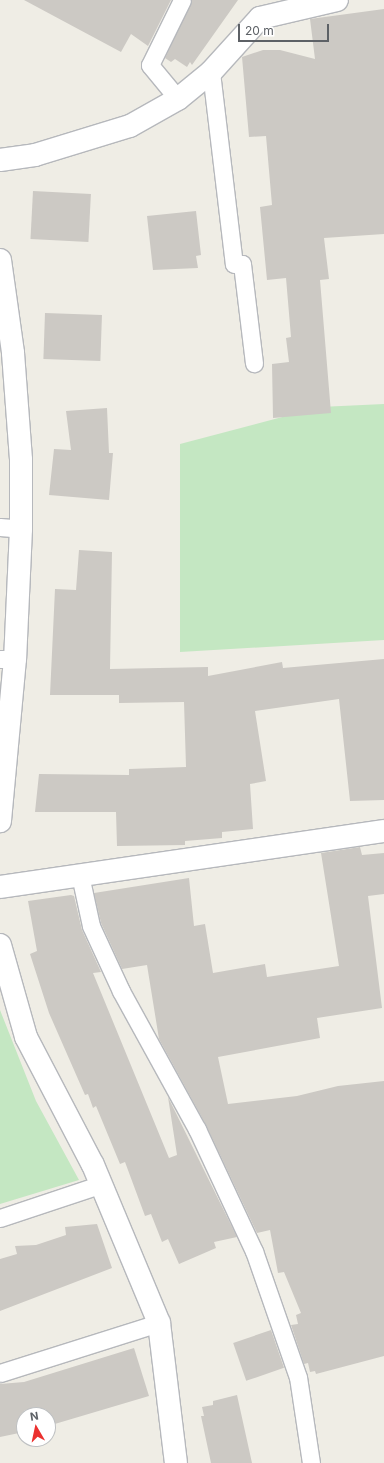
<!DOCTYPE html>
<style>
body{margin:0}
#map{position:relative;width:384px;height:1463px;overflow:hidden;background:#efede5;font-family:Inter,sans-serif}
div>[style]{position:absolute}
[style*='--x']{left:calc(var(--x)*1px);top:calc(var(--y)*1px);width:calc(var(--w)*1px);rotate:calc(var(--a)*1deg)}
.green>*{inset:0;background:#c4e7c2}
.building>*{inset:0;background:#ccc9c4;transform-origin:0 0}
.roads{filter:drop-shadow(1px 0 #b6b8bc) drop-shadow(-1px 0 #b6b8bc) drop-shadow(0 1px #b6b8bc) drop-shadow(0 -1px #b6b8bc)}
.service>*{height:17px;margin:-8.5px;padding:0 8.5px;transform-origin:8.5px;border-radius:8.5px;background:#fff}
.minor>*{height:22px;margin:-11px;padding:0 11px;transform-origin:11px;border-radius:11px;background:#fff}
span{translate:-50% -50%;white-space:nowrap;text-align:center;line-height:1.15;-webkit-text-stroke:3px #fff;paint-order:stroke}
.north{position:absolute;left:16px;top:1407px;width:40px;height:40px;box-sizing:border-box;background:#fff;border:1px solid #bec0c2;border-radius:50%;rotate:351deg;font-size:11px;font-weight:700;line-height:16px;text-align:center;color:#5d6166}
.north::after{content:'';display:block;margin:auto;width:14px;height:18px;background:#eb312f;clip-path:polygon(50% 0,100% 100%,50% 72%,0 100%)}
.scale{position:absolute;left:238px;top:24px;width:91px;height:18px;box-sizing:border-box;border:2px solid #5d6166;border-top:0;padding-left:5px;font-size:12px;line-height:14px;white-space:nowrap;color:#5d6166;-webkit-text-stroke:3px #fff;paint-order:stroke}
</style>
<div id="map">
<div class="green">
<div style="clip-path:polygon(384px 404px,384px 640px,180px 652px,180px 444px,320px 407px)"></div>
<div style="clip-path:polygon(0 1010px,36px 1101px,79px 1180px,0 1204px)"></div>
</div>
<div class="building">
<div style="clip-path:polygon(24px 0,171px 0,148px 46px,131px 34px,121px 52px)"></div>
<div style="clip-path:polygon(192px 0,238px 0,192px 65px,190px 62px,187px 67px,175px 59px,171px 62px,165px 58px)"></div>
<div style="clip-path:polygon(384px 9px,384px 234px,324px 238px,329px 279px,320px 280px,331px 413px,273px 418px,272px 364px,289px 362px,286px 338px,291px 337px,286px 278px,267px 280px,260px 207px,272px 205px,266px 136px,249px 137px,242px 57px,263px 50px,280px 50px,315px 59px,310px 19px)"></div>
<div style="left:33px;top:191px;width:58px;height:48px;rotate:3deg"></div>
<div style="clip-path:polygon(196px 211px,201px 255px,196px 256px,198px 268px,153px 270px,147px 216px)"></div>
<div style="left:45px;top:313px;width:57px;height:46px;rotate:2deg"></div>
<div style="clip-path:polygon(107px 408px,109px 453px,113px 453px,109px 500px,49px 495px,54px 449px,71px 450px,66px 411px)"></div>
<div style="clip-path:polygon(79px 550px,112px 552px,110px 669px,208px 667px,208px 676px,282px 662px,283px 668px,384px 659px,384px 800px,350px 801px,339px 699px,255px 711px,266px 781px,250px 784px,253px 829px,222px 832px,222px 838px,185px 841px,185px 845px,117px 846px,116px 812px,35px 812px,39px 774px,129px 775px,129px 769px,186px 767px,184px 702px,119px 703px,119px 695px,50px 695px,55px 589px,76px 590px)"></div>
<div style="clip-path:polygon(360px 847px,362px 855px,384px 853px,384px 894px,368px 896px,382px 1008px,317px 1018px,320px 1038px,218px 1057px,228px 1104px,297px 1096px,338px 1086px,384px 1081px,384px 1356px,316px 1374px,315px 1371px,310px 1372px,308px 1363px,304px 1364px,291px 1325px,298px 1324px,296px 1315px,301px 1313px,284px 1272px,278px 1273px,270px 1230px,257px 1233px,206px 1125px,159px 1039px,147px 965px,122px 969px,101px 923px,94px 893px,189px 878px,194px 926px,205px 924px,213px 973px,265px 964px,267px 977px,339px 966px,321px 853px)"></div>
<div style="clip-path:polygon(71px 895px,74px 896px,82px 930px,101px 972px,93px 973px,169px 1158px,177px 1155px,168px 1097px,237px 1237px,214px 1242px,216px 1248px,179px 1264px,168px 1239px,162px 1242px,151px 1214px,145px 1216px,125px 1162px,120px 1164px,96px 1106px,93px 1108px,88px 1094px,85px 1095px,49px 1013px,30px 954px,37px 951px,28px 901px)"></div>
<div style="clip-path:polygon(97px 1224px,112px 1268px,0 1311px,0 1259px,17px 1254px,15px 1246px,36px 1245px,66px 1235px,65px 1227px)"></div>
<div style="left:271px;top:1330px;width:40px;height:40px;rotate:71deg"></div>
<div style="clip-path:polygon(134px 1348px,149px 1396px,48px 1426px,48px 1415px,24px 1415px,24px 1432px,0 1437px,0 1384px,24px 1382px)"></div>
<div style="clip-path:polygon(237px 1395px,252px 1463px,211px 1463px,201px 1416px,204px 1416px,202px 1407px,213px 1405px,213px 1401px)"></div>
</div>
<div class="roads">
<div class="service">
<div style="--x:211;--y:72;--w:193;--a:83.2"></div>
<div style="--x:234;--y:264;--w:8;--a:0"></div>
<div style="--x:242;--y:264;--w:100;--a:83.1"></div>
<div style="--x:178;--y:99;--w:44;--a:-129.5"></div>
<div style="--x:150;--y:65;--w:72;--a:-63.8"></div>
<div style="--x:0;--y:527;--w:21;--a:5"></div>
<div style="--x:0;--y:659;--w:15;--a:0"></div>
<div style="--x:80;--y:875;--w:52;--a:77.8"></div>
<div style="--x:91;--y:926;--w:72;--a:65.2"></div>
<div style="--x:121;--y:991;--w:158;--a:61.2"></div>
<div style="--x:197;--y:1129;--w:135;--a:65"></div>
<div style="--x:254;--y:1251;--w:133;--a:70.8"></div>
<div style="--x:298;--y:1377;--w:87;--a:81.4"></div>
<div style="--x:0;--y:1218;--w:108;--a:-18.4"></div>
<div style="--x:0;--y:1373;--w:167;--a:-17.5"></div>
</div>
<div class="minor">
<div style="--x:0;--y:160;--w:35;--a:-8"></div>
<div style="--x:35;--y:155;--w:99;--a:-17"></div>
<div style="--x:130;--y:126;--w:55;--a:-29.4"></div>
<div style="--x:178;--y:99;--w:43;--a:-39.3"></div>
<div style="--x:211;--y:72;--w:73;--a:-47.8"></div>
<div style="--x:260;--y:18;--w:79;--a:-13.2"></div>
<div style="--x:0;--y:260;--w:94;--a:82"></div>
<div style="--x:13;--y:353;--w:107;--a:85.7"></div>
<div style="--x:21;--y:460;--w:69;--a:90"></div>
<div style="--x:21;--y:529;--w:130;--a:92.6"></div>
<div style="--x:15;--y:659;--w:163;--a:95.3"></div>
<div style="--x:0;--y:887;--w:388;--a:-8.3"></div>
<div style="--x:0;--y:945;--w:96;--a:74.2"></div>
<div style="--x:26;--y:1037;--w:144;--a:62.4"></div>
<div style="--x:93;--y:1165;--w:171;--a:67.3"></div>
<div style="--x:159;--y:1323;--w:141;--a:83.1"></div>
</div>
</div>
<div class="north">N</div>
<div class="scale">20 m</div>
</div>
